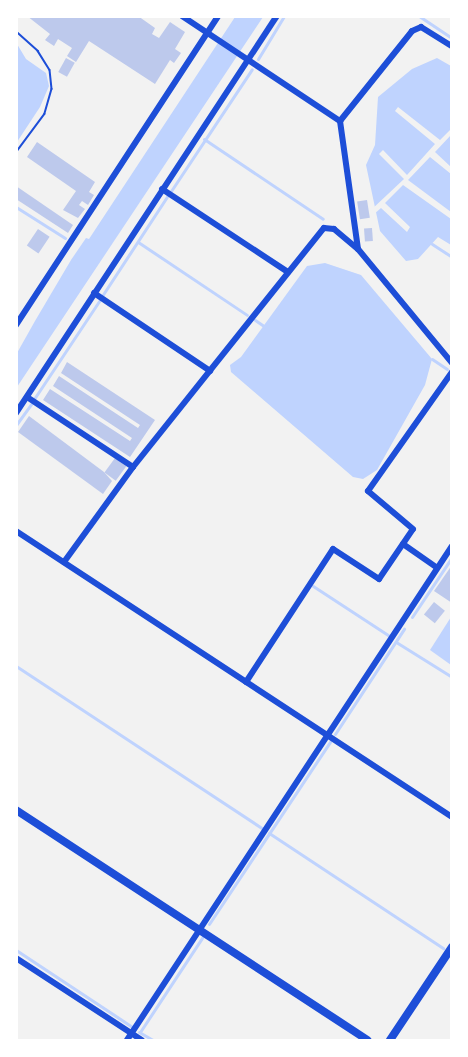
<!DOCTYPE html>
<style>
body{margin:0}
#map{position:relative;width:468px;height:1057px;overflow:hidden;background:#f2f2f2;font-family:Jost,sans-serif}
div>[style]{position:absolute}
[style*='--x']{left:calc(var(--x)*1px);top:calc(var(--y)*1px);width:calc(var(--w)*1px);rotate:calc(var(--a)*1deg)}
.water>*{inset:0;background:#bfd3fe}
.pier>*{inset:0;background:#f2f2f2}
.stream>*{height:3px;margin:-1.5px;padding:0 1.5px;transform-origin:1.5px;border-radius:1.5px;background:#bfd3fe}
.building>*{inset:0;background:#bdc9ec;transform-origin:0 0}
.path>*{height:1.5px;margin:-0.75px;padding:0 0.75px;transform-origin:0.75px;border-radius:0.75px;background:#1d4ed8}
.minor>*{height:6px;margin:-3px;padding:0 3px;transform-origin:3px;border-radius:3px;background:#1d4ed8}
.tertiary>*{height:8px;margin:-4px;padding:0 4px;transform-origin:4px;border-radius:4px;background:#1d4ed8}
span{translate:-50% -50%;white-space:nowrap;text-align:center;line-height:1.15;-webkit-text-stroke:5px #fff;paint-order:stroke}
.frame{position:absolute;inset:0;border:18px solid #fff;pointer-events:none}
</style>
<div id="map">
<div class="water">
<div style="clip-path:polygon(235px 17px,263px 17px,17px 387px,17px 353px,35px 321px,71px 260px,86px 238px,89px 239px)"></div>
<div style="clip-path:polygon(17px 44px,26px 59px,46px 73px,49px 86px,40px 107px,17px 142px)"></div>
<div style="clip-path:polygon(437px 58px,451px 66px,451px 245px,438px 237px,418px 259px,406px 261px,380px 231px,366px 165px,375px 145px,378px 97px,412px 69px)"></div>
<div style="clip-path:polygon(325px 263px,361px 275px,432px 359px,425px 385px,377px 470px,363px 479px,353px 477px,231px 372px,230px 365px,241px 357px,307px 266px)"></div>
<div style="clip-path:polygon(451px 617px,451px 665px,430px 650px)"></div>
</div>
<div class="pier">
<div style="clip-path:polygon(398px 107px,440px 140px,451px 129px,451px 135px,435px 152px,451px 167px,451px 174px,430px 157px,408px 180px,451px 212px,451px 219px,403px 185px,385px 203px,410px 227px,407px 232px,381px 208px,373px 215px,371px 210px,404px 179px,379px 154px,383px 150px,407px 175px,435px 144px,395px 111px)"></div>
</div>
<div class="stream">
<div style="--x:419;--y:16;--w:40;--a:34"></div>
<div style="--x:258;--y:59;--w:50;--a:-58.8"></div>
<div style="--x:204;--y:139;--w:143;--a:33.9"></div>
<div style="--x:171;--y:191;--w:146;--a:-56.4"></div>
<div style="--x:16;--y:207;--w:58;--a:32.3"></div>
<div style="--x:138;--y:242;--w:131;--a:33.8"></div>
<div style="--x:432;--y:244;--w:24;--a:33"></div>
<div style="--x:102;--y:296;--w:121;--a:-56.8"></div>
<div style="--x:255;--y:320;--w:11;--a:34"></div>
<div style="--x:432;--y:359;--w:18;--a:34"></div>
<div style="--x:34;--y:399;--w:118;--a:-56.4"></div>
<div style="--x:16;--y:425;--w:26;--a:-54"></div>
<div style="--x:313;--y:586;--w:90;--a:33.2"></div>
<div style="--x:412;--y:617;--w:72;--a:-56.3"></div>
<div style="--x:396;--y:642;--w:66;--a:32"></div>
<div style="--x:16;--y:666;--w:296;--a:33.4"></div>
<div style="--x:335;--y:734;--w:126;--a:-56.7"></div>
<div style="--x:269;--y:833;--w:209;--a:33.5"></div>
<div style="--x:209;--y:924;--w:219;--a:-56.4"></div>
<div style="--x:16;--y:950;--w:138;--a:33.5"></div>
<div style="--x:139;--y:1032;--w:16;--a:30"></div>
<div style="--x:140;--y:1032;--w:113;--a:-56.6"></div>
</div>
<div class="building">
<div style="clip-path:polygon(27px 16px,138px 16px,155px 28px,152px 34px,159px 38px,170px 22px,185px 32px,175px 49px,181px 53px,174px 63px,170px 60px,155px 84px,89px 41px,76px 62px,67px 56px,72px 48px,58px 39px,54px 46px,45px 40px,50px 34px)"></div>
<div style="left:66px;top:58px;width:10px;height:16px;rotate:29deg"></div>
<div style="clip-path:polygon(37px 142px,95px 182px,89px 192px,94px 195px,88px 205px,82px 201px,79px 205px,85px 209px,78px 218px,63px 210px,76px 191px,27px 157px)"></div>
<div style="clip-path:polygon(16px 186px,73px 225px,68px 233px,16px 199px)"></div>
<div style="left:367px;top:200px;width:18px;height:10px;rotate:81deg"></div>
<div style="left:372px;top:228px;width:13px;height:8px;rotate:86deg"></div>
<div style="left:38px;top:229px;width:14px;height:20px;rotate:34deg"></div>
<div style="clip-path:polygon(67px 362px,155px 420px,130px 457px,43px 400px,50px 389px,130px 441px,132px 438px,53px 386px,59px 376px,138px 428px,140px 425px,61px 373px)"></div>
<div style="clip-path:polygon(29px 416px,104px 472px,112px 481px,103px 494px,18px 432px)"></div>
<div style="left:115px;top:458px;width:14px;height:18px;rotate:36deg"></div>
<div style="clip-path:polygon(452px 565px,452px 603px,434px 591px)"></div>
<div style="left:434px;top:602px;width:14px;height:16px;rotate:39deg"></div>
</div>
<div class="path">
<div style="--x:16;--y:31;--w:30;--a:42"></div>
<div style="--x:38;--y:51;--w:22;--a:58"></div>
<div style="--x:50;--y:70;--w:19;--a:84"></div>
<div style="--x:52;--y:89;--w:26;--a:106"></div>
<div style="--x:45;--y:114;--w:49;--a:126.6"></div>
</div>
<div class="minor">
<div style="--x:182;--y:16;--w:190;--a:33.6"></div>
<div style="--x:340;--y:121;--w:129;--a:82"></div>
<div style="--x:340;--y:121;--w:115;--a:-51.3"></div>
<div style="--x:412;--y:31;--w:10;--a:-24"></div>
<div style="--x:421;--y:27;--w:36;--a:32"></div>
<div style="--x:162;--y:189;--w:151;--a:33.4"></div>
<div style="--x:94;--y:293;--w:140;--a:33.9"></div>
<div style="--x:16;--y:325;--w:369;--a:-56.8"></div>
<div style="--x:27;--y:397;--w:127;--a:33.4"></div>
<div style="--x:16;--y:413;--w:475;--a:-56.7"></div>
<div style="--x:16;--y:531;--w:521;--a:33.26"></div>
<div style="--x:403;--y:544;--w:40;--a:34.9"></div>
<div style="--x:64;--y:562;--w:117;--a:-54"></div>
<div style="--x:133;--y:467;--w:306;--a:-51.4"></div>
<div style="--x:324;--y:228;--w:10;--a:6"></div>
<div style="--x:334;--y:229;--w:31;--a:40"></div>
<div style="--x:358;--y:249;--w:148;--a:50.5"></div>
<div style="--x:246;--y:682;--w:159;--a:-56.8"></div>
<div style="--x:333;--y:549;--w:55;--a:33.1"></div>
<div style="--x:379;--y:579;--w:60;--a:-55.8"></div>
<div style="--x:413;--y:529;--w:59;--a:-139.8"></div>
<div style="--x:368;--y:491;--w:146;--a:-54.8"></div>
<div style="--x:16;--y:958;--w:150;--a:33.1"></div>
<div style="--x:127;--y:1040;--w:591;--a:-56.66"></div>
</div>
<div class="tertiary">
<div style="--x:16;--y:810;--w:420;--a:33.2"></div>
<div style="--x:390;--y:1040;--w:112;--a:-56.3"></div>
</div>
<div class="frame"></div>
</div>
